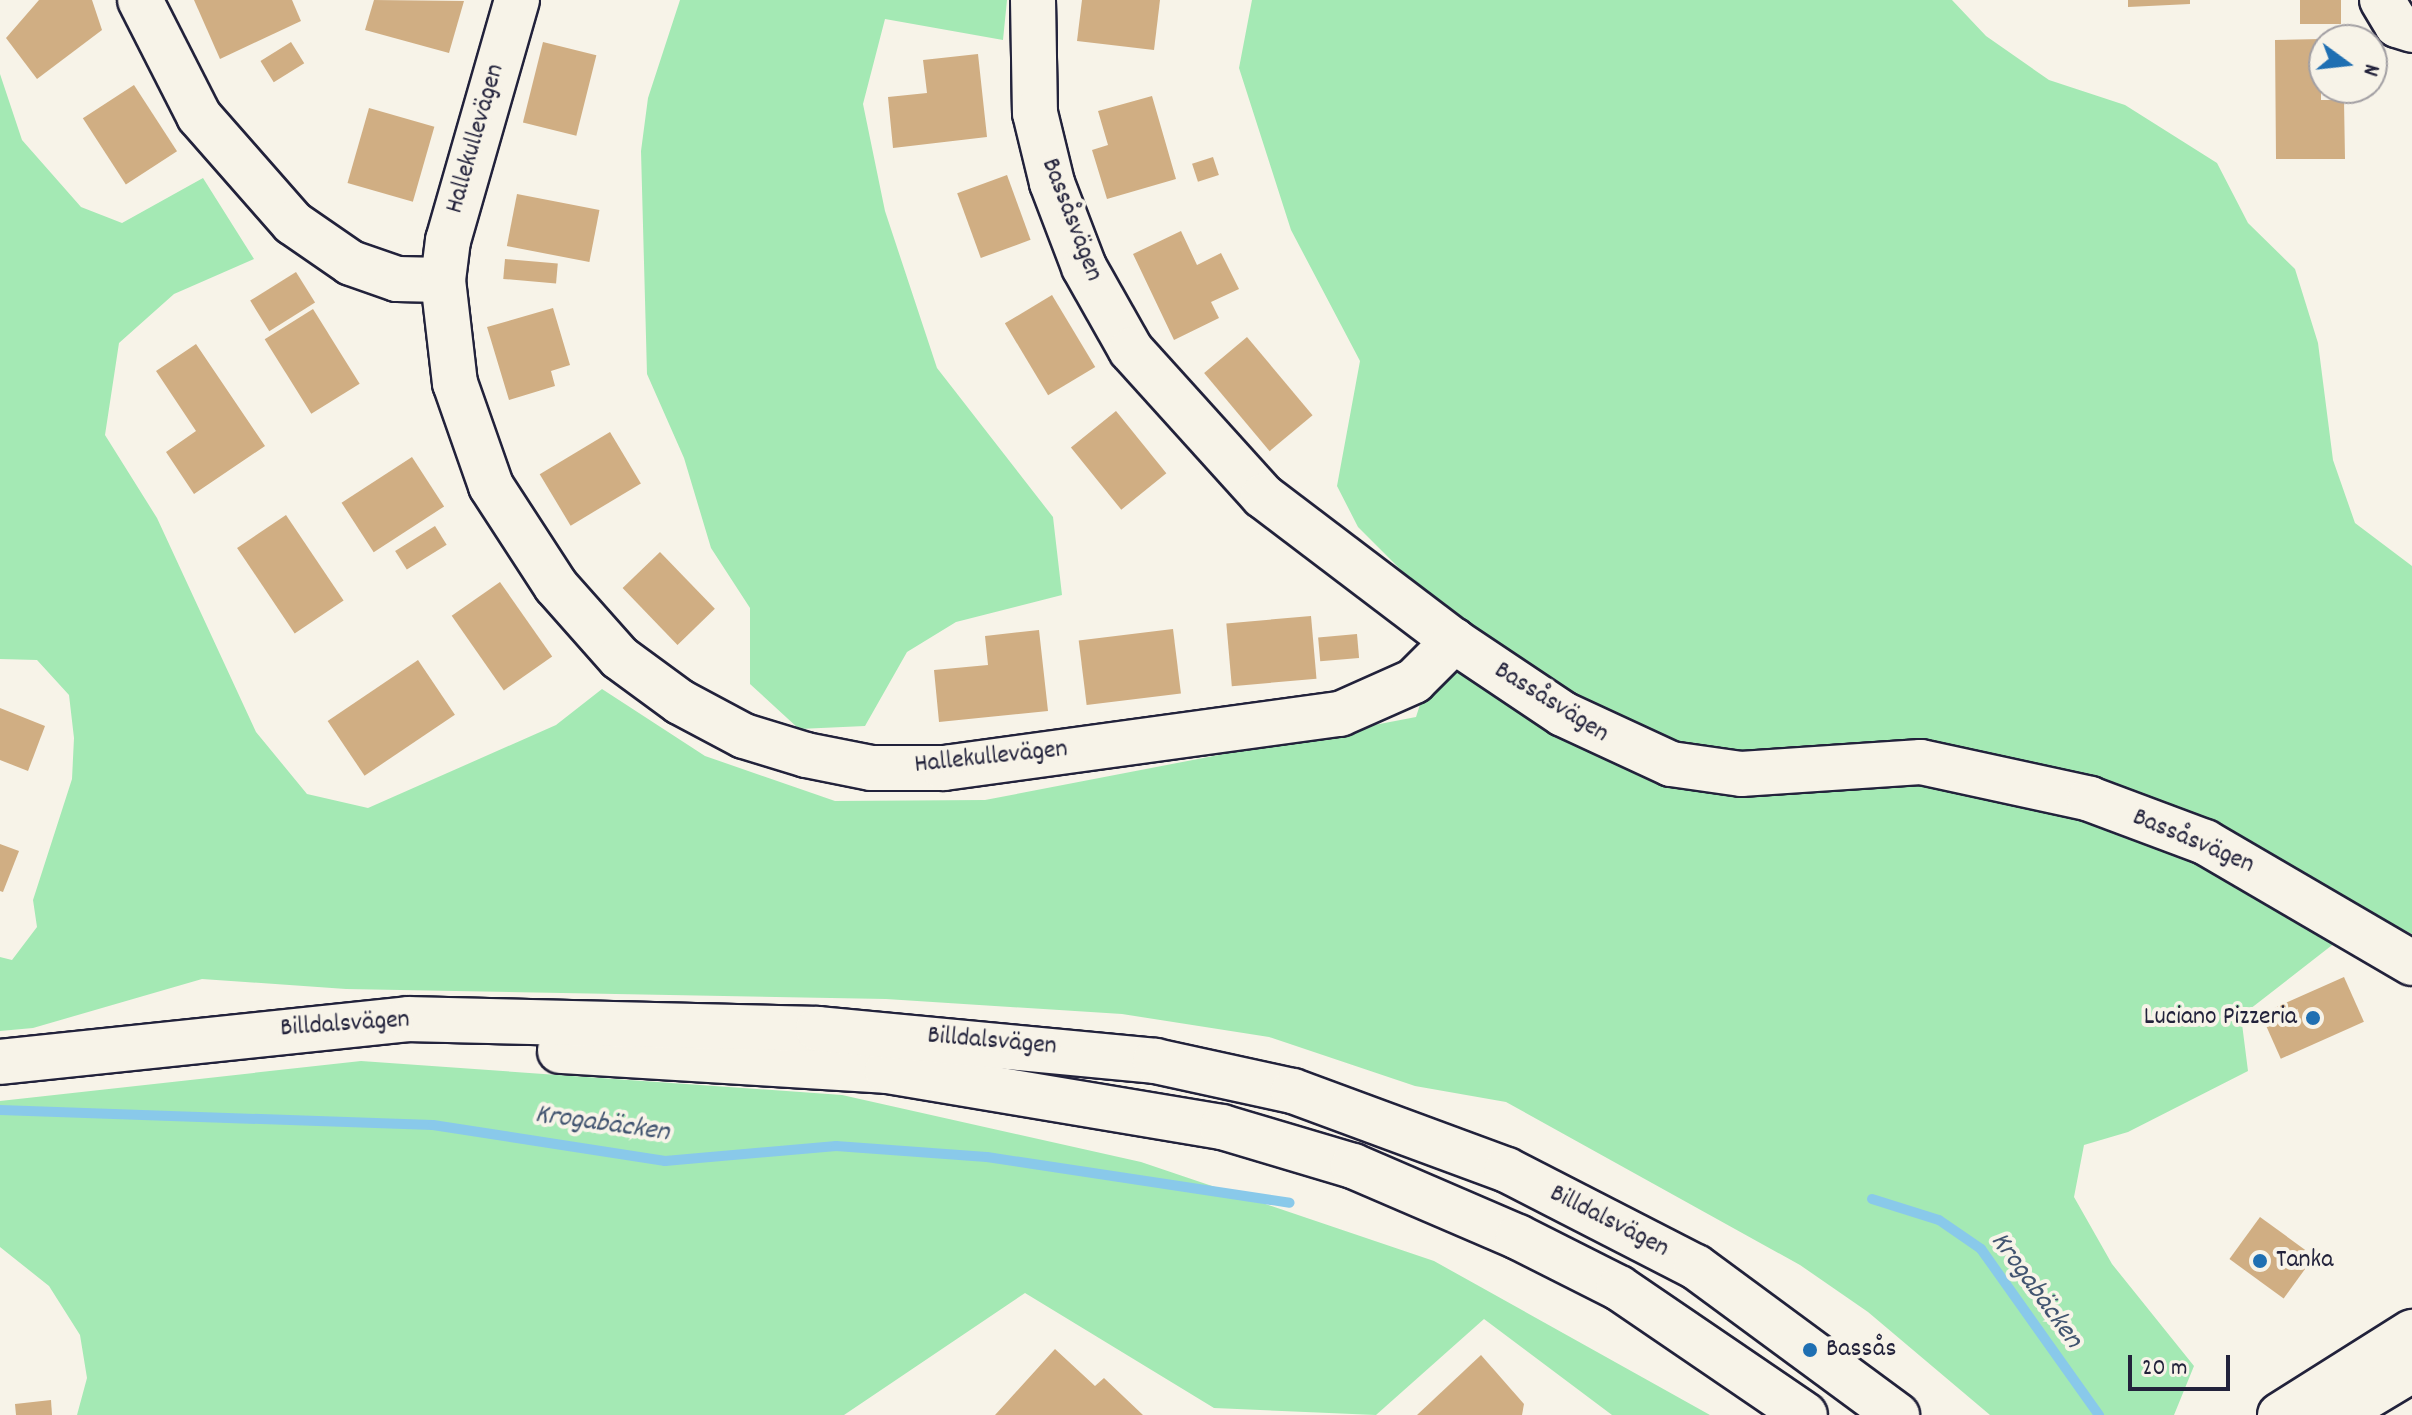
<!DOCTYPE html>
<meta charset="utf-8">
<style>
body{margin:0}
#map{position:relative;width:2412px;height:1415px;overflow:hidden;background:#f7f3e8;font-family:Dekko,sans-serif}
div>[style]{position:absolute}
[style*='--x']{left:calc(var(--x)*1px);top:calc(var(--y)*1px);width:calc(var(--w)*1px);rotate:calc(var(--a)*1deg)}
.green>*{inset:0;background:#a4e9b4}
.stream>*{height:10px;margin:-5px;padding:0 5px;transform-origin:5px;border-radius:5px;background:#89c9ea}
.building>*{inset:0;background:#d0ae83;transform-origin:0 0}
.roads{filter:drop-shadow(2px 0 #22223b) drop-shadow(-2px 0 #22223b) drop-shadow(0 2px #22223b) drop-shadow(0 -2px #22223b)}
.minor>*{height:44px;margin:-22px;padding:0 22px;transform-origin:22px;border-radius:22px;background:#f7f3e8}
.dots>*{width:22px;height:22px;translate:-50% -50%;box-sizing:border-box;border:4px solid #f7f3e8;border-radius:50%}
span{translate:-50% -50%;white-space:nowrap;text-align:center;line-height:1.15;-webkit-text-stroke:8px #f7f3e8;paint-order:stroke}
.street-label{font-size:26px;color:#22223b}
.poi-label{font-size:26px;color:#22223b}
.right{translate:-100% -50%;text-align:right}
.left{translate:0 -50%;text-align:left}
.water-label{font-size:28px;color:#415470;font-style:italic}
.north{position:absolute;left:2308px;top:24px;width:80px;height:80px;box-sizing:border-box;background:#f7f3e8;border:2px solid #a29fa3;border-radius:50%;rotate:105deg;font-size:22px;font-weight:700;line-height:32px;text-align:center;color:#22223b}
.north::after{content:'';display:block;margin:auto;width:28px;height:36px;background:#1f6fb2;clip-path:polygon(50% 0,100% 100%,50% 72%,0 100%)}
.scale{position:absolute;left:2128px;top:1355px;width:102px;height:36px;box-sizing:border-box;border:4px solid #22223b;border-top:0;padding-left:10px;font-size:24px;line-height:28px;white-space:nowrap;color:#22223b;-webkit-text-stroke:6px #f7f3e8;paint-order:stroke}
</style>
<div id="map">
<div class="green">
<div style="clip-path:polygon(680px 0,1007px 0,1003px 40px,885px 19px,863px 104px,885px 211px,937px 368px,1053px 517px,1062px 595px,956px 622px,907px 652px,865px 726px,799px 729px,750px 684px,750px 608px,711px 548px,684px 458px,647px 374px,641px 151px,648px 98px)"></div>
<div style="clip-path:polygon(1252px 0,1952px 0,1986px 36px,2049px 80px,2125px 105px,2217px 163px,2248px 223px,2295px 269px,2318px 343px,2333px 460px,2355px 523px,2412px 566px,2412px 934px,2372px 914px,2241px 1016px,2248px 1071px,2128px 1132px,2084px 1145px,2074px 1197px,2112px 1264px,2194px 1366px,2174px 1415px,1990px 1415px,1868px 1312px,1800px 1265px,1506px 1102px,1415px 1086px,1269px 1037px,1122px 1014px,886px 999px,346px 989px,202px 979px,33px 1028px,0 1031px,0 957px,12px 960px,37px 927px,33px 900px,72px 779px,74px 738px,69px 695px,37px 660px,0 659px,0 74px,22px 140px,81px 207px,122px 223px,203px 178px,254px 259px,174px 294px,119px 343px,105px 435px,157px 518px,256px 732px,307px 794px,368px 808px,556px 725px,602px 689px,705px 756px,835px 801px,985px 800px,1416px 717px,1448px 617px,1358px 527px,1337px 486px,1360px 361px,1291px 230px,1239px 68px)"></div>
<div style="clip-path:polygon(361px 1061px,842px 1095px,1141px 1162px,1434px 1261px,1710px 1415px,1612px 1415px,1484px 1319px,1376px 1415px,1214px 1408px,1025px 1293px,844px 1415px,77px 1415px,87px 1378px,80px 1335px,49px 1286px,0 1247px,0 1101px)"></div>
</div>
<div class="stream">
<div style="--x:0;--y:1110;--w:433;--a:2"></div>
<div style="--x:433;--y:1125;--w:235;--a:8.8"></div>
<div style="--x:665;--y:1161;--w:172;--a:-5"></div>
<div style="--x:836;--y:1146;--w:151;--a:4.2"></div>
<div style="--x:987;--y:1157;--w:306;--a:8.6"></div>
<div style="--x:1872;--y:1199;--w:70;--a:17.4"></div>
<div style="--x:1939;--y:1220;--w:51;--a:34.6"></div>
<div style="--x:1981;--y:1249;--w:204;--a:54.6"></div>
</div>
<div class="building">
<div style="clip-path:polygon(39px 0,92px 0,102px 30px,37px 79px,6px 38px)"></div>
<div style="clip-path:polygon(194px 0,292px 0,301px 21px,220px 59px)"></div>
<div style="clip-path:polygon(374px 0,464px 1px,449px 53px,365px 30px)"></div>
<div style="clip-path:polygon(1082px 0,1160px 0,1154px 50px,1077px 41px)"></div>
<div style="clip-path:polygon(2128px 0,2190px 0,2190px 4px,2128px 7px)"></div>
<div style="left:2300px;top:0;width:41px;height:24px"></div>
<div style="clip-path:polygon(2321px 39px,2321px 100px,2344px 100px,2345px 159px,2276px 159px,2275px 40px)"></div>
<div style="left:291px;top:42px;width:25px;height:36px;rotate:58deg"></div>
<div style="left:543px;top:42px;width:55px;height:83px;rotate:14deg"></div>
<div style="clip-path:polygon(978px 54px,987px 137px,893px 148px,888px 97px,927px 93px,923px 60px)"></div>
<div style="left:134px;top:85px;width:79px;height:61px;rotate:57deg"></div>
<div style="clip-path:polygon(1152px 96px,1176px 179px,1107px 199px,1092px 150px,1108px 145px,1098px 111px)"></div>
<div style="left:369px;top:108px;width:68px;height:78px;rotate:16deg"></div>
<div style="left:1213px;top:157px;width:19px;height:22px;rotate:72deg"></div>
<div style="left:1007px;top:175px;width:69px;height:53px;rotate:70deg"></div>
<div style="left:517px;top:194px;width:84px;height:53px;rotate:11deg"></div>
<div style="clip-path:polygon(1181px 231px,1197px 265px,1221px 253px,1239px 289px,1211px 302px,1219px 318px,1174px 340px,1133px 254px)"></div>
<div style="left:505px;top:259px;width:53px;height:20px;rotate:5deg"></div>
<div style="left:296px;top:272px;width:36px;height:54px;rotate:58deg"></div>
<div style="left:1052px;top:295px;width:84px;height:55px;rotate:59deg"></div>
<div style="clip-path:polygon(553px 308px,570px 365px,551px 371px,555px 386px,509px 400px,487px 327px)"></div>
<div style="left:313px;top:309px;width:88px;height:57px;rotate:58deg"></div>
<div style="left:1247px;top:337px;width:102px;height:56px;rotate:50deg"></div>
<div style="clip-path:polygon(196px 344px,265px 446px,194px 494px,166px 452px,196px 431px,156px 371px)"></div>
<div style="left:1116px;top:411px;width:80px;height:58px;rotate:51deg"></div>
<div style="left:610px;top:432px;width:60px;height:82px;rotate:59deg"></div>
<div style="left:412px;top:457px;width:59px;height:84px;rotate:57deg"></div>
<div style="left:286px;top:515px;width:103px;height:59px;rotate:56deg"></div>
<div style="left:435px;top:526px;width:22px;height:47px;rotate:58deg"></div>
<div style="left:660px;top:552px;width:79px;height:52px;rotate:46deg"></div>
<div style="left:500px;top:582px;width:91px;height:59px;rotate:55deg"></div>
<div style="left:1311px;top:616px;width:63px;height:85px;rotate:85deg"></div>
<div style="left:1173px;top:629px;width:65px;height:95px;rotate:83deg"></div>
<div style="clip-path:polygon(1039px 630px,1048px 711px,939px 722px,934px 670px,988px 665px,985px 636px)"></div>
<div style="left:1357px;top:634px;width:24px;height:39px;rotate:85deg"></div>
<div style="left:418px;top:660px;width:66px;height:109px;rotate:56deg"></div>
<div style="clip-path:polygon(0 708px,45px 726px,28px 771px,0 760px)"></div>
<div style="clip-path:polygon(0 844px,19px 851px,3px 892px,0 891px)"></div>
<div style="left:2344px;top:977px;width:49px;height:91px;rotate:66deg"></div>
<div style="left:2260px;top:1217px;width:67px;height:52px;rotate:36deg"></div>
<div style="clip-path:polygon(1055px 1349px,1095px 1386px,1104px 1378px,1143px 1415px,995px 1415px)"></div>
<div style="clip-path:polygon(1481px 1355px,1524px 1404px,1522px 1415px,1417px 1415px)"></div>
<div style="clip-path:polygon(51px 1400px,52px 1415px,16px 1415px,15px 1404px)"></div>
</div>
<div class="roads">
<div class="minor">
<div style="--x:140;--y:0;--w:130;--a:63"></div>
<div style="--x:199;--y:116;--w:142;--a:48.7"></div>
<div style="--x:293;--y:223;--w:70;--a:34.6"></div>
<div style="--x:351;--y:263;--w:49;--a:19.2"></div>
<div style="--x:397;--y:279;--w:46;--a:1.2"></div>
<div style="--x:517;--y:0;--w:250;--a:106"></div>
<div style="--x:448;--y:240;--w:40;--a:97.1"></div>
<div style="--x:443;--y:280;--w:104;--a:83.4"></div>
<div style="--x:455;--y:383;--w:109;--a:70.7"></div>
<div style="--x:491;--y:486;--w:119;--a:57"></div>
<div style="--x:556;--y:586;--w:96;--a:48.4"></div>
<div style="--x:620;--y:658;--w:74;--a:36.3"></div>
<div style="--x:680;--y:702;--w:72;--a:28"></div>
<div style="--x:744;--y:736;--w:65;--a:17"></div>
<div style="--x:806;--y:755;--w:66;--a:11.3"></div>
<div style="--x:871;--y:768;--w:73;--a:0"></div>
<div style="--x:944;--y:768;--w:400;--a:-7.8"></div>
<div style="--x:1340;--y:714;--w:81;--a:-24"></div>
<div style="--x:1414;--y:681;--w:57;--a:-45"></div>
<div style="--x:1033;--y:0;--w:113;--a:89"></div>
<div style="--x:1035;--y:113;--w:72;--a:76.3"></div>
<div style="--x:1052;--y:183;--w:90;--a:69.1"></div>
<div style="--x:1084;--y:267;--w:95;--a:60.5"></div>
<div style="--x:1131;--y:350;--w:197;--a:47.9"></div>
<div style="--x:1263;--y:496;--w:240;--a:37.2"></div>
<div style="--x:1454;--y:641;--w:131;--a:33.8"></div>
<div style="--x:1563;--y:714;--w:119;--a:24.8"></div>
<div style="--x:1671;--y:764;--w:71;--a:8.1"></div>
<div style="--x:1741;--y:774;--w:180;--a:-3.8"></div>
<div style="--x:1921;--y:762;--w:173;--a:12.3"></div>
<div style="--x:2090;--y:799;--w:123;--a:20.5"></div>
<div style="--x:2205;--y:842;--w:240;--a:30.3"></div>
<div style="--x:2382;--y:0;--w:29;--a:59"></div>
<div style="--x:2397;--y:25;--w:16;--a:18"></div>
<div style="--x:560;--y:1051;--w:328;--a:3.5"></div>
<div style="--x:887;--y:1071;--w:340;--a:9.5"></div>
<div style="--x:1222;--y:1127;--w:137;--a:16.6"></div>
<div style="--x:1353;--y:1166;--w:180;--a:23.3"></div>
<div style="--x:1518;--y:1237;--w:113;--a:26.8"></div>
<div style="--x:1619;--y:1288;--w:225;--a:34.3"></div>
<div style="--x:0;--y:1062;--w:410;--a:-6"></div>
<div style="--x:408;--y:1019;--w:410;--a:1.4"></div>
<div style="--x:818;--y:1029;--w:339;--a:5.4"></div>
<div style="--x:1155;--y:1061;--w:141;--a:12.3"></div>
<div style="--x:1293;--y:1091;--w:228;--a:20.3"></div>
<div style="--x:1507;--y:1170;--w:212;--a:27.2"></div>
<div style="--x:1696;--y:1267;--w:250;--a:36.4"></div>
<div style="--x:2280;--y:1415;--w:156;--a:-32.2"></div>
<div style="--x:2337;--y:1415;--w:87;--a:-31"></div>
</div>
</div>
<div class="dots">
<div style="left:2313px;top:1018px;background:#1f6fb2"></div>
<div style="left:2260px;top:1261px;background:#1f6fb2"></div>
<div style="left:1810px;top:1350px;background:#1f6fb2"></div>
</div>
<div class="street-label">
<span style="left:476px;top:139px;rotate:-74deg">Hallekullevägen</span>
<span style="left:1071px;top:220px;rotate:69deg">Bassåsvägen</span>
<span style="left:1551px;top:703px;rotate:32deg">Bassåsvägen</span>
<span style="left:991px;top:758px;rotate:-6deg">Hallekullevägen</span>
<span style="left:2193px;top:842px;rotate:23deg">Bassåsvägen</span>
<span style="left:345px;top:1025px;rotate:-4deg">Billdalsvägen</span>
<span style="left:992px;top:1042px;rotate:5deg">Billdalsvägen</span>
<span style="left:1609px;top:1222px;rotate:27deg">Billdalsvägen</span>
</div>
<div class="poi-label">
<span class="right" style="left:2297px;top:1018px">Luciano Pizzeria</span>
<span class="left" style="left:2276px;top:1261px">Tanka</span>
<span class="left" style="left:1826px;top:1350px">Bassås</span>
</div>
<div class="water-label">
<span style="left:602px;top:1125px;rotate:8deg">Krogabäcken</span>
<span style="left:2035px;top:1291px;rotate:54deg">Krogabäcken</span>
</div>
<div class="north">N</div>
<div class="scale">20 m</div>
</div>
